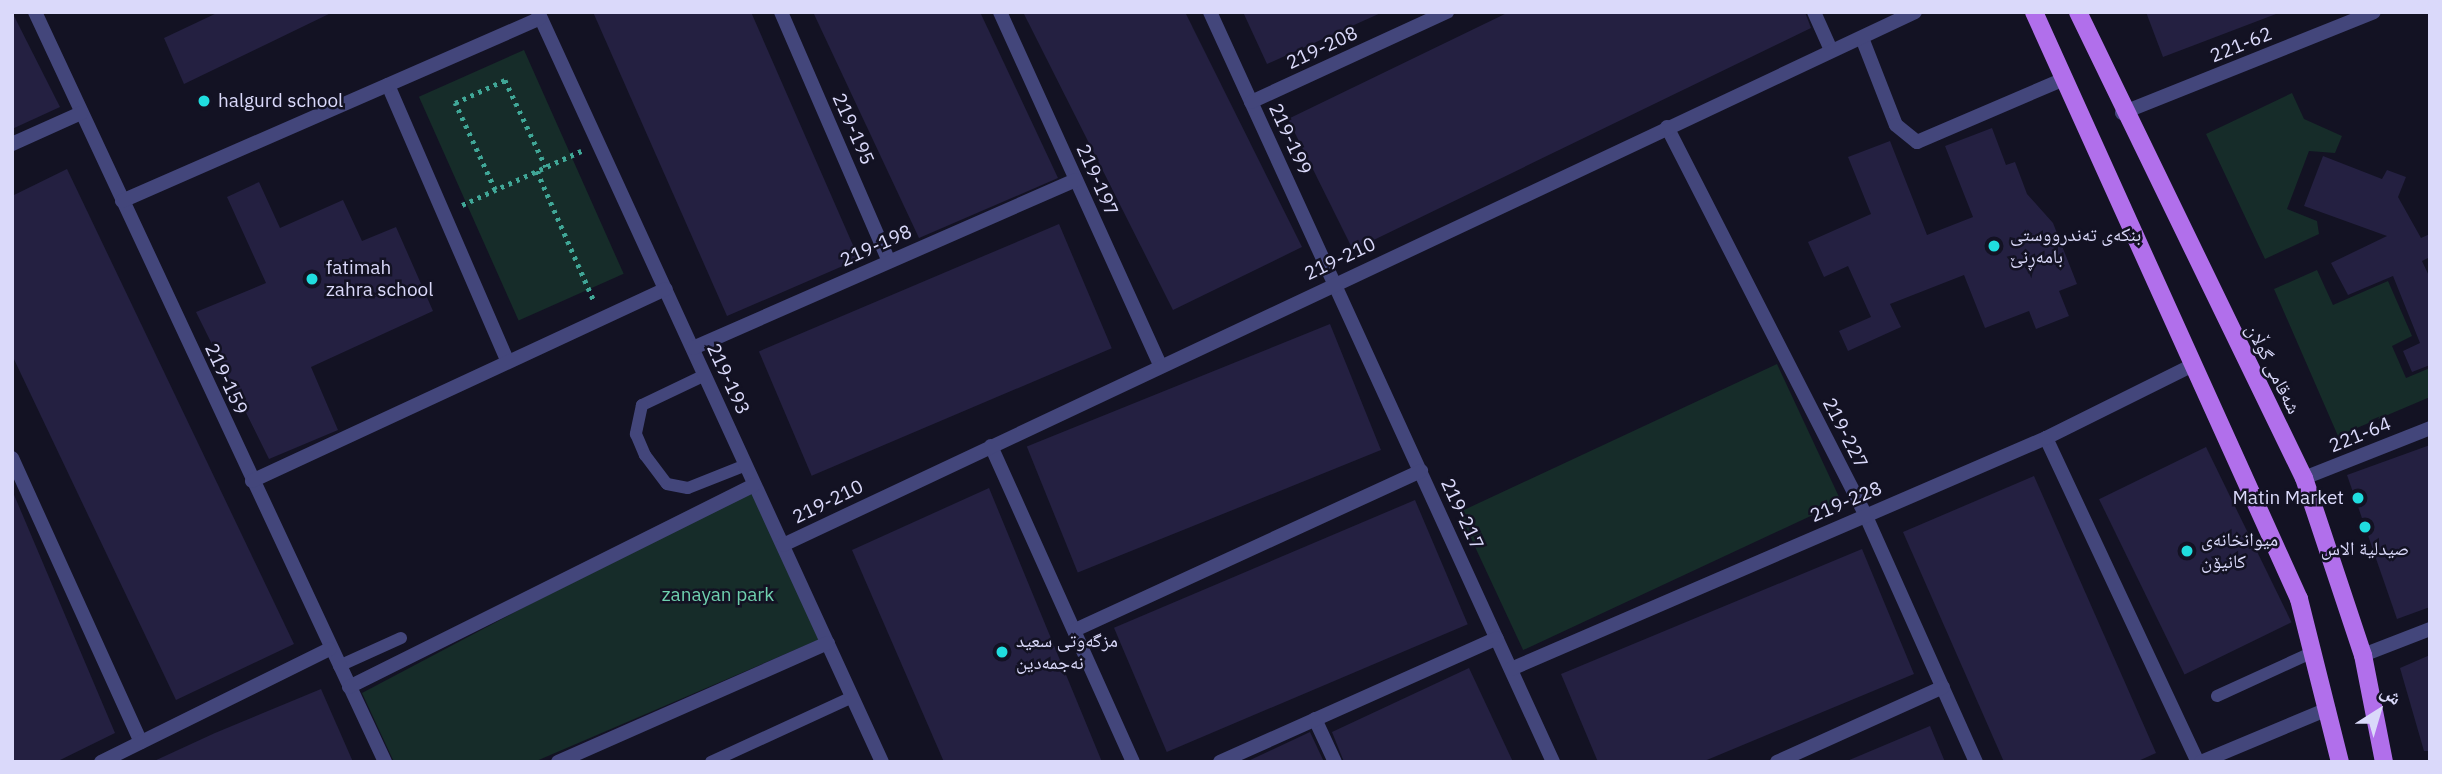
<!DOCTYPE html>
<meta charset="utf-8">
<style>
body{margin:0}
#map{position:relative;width:2442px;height:774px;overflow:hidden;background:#131223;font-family:"IBM Plex Sans","Noto Naskh Arabic",sans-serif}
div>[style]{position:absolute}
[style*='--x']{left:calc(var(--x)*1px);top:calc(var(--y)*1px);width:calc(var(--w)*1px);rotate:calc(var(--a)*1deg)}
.green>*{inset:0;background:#162c29;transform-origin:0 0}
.building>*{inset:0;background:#242041;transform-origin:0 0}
.path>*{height:4.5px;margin-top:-2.25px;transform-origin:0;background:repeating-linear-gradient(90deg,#40a797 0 3.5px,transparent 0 8.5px)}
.lane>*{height:12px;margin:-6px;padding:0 6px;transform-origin:6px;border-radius:6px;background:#43467b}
.street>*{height:14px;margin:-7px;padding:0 7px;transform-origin:7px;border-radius:7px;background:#43467b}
.primary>*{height:18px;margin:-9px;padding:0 9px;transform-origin:9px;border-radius:9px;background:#b16feb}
.dots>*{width:19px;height:19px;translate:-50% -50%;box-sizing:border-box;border:4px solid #131223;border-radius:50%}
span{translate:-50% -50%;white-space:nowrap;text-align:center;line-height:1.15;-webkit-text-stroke:5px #131223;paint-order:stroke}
.street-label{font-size:19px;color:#dad9fa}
.poi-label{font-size:19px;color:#dad9fa}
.left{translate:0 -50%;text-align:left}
.right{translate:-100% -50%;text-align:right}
.park-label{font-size:19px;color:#6fd0af}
.frame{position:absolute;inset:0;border:14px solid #dad9fa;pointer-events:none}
.north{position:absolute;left:2344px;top:676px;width:70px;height:70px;-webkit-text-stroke:5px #131223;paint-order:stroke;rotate:37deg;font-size:19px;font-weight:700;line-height:28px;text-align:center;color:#dad9fa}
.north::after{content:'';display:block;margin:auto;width:24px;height:32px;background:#dad9fa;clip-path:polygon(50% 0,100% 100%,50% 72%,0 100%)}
</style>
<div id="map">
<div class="green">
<div style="left:524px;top:50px;width:245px;height:115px;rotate:66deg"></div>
<div style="clip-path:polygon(2292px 93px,2304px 119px,2342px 136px,2335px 153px,2309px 151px,2287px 209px,2317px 221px,2319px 234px,2265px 259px,2206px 134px)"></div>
<div style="clip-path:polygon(2317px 270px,2333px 305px,2388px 281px,2412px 336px,2392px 346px,2406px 378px,2430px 368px,2430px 397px,2338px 436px,2274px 289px)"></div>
<div style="left:1777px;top:364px;width:152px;height:351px;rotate:65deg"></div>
<div style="clip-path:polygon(755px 485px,825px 637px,534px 762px,394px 762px,362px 693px)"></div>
</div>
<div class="building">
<div style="clip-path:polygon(12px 12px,60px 107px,12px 129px)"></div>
<div style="clip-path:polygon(219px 12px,333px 12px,184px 84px,164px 38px)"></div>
<div style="clip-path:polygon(593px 12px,751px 12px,859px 259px,727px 316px)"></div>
<div style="clip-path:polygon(813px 12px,980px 12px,1058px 178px,919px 238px)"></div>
<div style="clip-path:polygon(1023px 12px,1185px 12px,1302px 247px,1173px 310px)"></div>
<div style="clip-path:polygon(1243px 12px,1383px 12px,1267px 64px)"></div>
<div style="clip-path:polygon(1509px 12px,1805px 12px,1811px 28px,1353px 250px,1288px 119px)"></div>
<div style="clip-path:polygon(2146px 12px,2276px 12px,2276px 14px,2163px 57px)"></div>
<div style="clip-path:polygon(1992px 128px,2006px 165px,2015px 162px,2027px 194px,2053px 223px,2077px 284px,2059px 291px,2069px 316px,2036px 329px,2029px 311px,1985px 328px,1964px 275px,1890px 304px,1901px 327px,1848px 351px,1839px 331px,1871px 317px,1848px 266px,1824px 277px,1808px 242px,1871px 214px,1848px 157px,1890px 141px,1927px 235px,1973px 217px,1945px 146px)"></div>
<div style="clip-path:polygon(2323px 156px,2382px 179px,2387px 170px,2406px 177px,2398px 197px,2421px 238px,2430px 234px,2430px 257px,2422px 261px,2430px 278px,2430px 365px,2412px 372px,2403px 351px,2420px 343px,2393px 276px,2348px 295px,2331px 263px,2387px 236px,2304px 206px)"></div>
<div style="clip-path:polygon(67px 169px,294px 644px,176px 700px,12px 355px,12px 196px)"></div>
<div style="clip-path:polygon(259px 182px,280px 228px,343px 200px,362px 241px,396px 227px,433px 311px,311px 367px,338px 430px,269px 459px,196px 312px,266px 283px,227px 197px)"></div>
<div style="left:1059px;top:224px;width:135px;height:326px;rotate:67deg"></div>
<div style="left:1330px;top:324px;width:136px;height:327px;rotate:68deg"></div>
<div style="clip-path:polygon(2430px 445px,2430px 607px,2397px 619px,2347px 475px)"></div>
<div style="left:2206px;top:447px;width:195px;height:119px;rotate:64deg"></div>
<div style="clip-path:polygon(2034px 476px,2156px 753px,2136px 762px,2004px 762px,1903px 532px)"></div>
<div style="clip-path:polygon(989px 488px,1102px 762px,944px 762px,852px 550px)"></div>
<div style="clip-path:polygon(12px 490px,115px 733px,56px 762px,12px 762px)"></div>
<div style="left:1415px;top:500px;width:135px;height:327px;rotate:67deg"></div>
<div style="clip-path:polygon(1862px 549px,1914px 674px,1702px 762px,1598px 762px,1561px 674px)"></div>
<div style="clip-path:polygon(2430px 655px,2430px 751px,2424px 751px,2400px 668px)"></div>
<div style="clip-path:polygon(1469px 668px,1513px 762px,1344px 762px,1332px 732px)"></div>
<div style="clip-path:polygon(321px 689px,353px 762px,152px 762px,215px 733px)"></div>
<div style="clip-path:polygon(1930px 726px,1945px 762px,1847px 762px,1847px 761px)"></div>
<div style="clip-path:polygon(1310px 732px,1324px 762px,1246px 762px)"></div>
</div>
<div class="path">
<div style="--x:537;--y:171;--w:142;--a:66.3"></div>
<div style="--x:495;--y:190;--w:96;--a:-114.7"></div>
<div style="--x:455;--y:103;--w:55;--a:-24.7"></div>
<div style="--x:505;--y:80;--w:96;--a:64.8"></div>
<div style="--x:462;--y:205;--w:131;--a:-24.4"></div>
</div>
<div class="lane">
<div style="--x:705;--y:375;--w:70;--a:154.5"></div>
<div style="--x:642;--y:405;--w:30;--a:102"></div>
<div style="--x:636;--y:434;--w:23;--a:67"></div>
<div style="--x:645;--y:455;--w:36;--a:53"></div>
<div style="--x:667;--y:484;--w:21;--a:11"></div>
<div style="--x:688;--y:488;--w:62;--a:-21.6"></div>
<div style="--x:339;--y:666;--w:68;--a:-24.3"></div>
<div style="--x:2217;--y:696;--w:106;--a:-24.6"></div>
<div style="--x:711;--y:762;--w:155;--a:-24.7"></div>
</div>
<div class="street">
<div style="--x:35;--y:12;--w:828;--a:64.98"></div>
<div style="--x:538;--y:12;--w:825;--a:65.36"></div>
<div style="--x:781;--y:12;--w:271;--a:66.6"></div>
<div style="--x:1000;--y:12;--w:388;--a:65.6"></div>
<div style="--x:1210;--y:12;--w:825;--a:65.42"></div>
<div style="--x:1814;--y:12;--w:42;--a:65.9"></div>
<div style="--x:1862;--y:38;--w:93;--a:68.7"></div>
<div style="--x:1896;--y:125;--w:27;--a:39"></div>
<div style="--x:1917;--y:142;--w:160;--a:-23.2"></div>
<div style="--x:388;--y:85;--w:300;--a:66.6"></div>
<div style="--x:1251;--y:102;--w:216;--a:-24.7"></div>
<div style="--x:2122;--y:113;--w:271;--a:-21.8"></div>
<div style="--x:1667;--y:127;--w:435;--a:62.9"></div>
<div style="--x:1865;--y:514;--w:272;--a:65.9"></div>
<div style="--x:12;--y:144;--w:76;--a:-24.2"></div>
<div style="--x:122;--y:201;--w:456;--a:-23.6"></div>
<div style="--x:693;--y:348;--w:418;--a:-23.7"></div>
<div style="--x:2046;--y:438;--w:358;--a:64.9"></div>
<div style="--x:991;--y:446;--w:346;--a:65.8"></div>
<div style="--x:12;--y:458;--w:312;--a:65.6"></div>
<div style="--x:2304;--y:478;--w:136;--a:-21.6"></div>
<div style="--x:252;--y:481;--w:456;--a:-24.9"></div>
<div style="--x:783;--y:545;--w:1251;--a:-25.21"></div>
<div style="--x:1075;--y:630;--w:381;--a:-24.7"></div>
<div style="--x:2363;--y:655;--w:72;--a:-21.2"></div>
<div style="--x:1511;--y:669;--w:583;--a:-23.35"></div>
<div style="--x:2046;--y:438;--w:164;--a:-26.4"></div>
<div style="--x:349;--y:687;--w:453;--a:-26.5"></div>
<div style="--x:1315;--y:719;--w:47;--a:65.1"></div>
<div style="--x:101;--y:762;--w:255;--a:-26.3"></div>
<div style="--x:558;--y:762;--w:295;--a:-23.8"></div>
<div style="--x:1220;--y:762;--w:303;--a:-24.1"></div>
<div style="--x:1777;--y:762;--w:182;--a:-24.3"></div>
<div style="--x:2201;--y:762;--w:138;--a:-22.7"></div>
</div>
<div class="primary">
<div style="--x:2034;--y:12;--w:644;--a:65.7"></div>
<div style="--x:2299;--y:599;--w:168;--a:75.9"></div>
<div style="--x:2078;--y:12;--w:518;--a:64.13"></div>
<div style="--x:2304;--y:478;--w:187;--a:71.6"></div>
<div style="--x:2363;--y:655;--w:109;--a:78.9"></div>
</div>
<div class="dots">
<div style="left:204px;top:101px;background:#20dddf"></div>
<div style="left:1994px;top:246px;background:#20dddf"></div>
<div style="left:312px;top:279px;background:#20dddf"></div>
<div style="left:2358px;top:498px;background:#20dddf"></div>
<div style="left:2365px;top:527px;background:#20dddf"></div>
<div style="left:2187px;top:551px;background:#20dddf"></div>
<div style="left:1002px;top:652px;background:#20dddf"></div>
</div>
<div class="street-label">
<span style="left:2241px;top:45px;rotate:-22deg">221-62</span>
<span style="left:1322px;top:48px;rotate:-25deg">219-208</span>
<span style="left:853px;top:129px;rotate:66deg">219-195</span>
<span style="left:1290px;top:139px;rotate:65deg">219-199</span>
<span style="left:1097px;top:180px;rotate:66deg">219-197</span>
<span style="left:876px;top:246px;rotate:-24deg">219-198</span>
<span style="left:1340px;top:259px;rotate:-25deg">219-210</span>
<span style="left:2273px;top:369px;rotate:63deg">شەقامی گوڵان</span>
<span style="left:226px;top:379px;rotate:65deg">219-159</span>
<span style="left:728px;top:379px;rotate:65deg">219-193</span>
<span style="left:1845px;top:433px;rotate:63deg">219-227</span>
<span style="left:2360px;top:435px;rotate:-22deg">221-64</span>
<span style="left:828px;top:502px;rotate:-26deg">219-210</span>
<span style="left:1846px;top:502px;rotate:-23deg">219-228</span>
<span style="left:1462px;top:514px;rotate:65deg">219-217</span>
</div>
<div class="poi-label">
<span class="left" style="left:218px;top:101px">halgurd school</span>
<span class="left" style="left:2010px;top:246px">بنکەی تەندرووستی<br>بامەڕنێ</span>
<span class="left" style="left:326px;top:279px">fatimah<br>zahra school</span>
<span class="right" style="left:2344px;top:498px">Matin Market</span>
<span class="left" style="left:2201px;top:551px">میوانخانەی<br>کانیۆن</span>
<span style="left:2365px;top:549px">صيدلية الاس</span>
<span class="left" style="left:1016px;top:652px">مزگەوتی سعید<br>نەجمەدین</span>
</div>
<div class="park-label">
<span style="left:718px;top:595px">zanayan park</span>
</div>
<div class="frame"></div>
<div class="north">ش</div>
</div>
